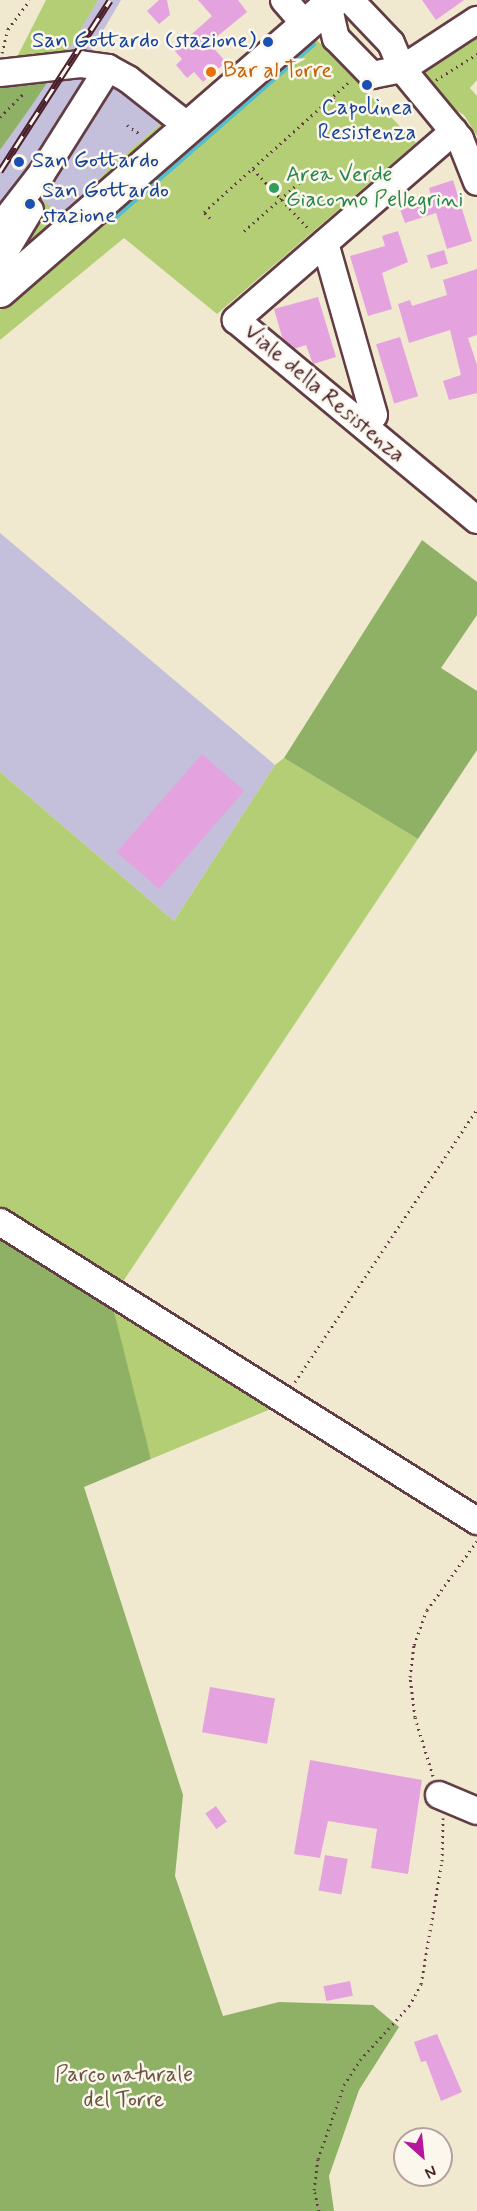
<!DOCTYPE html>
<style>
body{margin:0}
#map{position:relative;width:477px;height:2211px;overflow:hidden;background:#f0e9cf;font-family:Mynerve,sans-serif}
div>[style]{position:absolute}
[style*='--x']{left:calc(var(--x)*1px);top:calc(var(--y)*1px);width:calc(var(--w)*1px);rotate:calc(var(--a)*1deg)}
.industrial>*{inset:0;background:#c4c0db}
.green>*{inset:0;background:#b3ce74}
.forest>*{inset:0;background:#8eb166}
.stream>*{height:5px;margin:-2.5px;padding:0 2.5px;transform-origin:2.5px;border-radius:2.5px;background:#54c0cf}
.building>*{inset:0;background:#e4a3df;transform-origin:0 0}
.path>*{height:3px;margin-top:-1.5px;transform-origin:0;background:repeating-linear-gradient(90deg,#633d44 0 1.5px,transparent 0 6px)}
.roads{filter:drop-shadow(2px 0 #633d44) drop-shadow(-2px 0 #633d44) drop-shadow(0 2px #633d44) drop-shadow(0 -2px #633d44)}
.minor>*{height:26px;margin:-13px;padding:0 13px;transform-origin:13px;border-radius:13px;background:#fff}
.major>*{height:32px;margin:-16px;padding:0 16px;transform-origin:16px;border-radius:16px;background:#fff}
.rail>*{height:7px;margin-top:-3.5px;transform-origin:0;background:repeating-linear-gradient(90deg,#fbf7ec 0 14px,#4a1f2b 0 28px);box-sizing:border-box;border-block:2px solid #4a1f2b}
.dots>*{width:16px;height:16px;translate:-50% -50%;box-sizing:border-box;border:3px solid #fbf7ec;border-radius:50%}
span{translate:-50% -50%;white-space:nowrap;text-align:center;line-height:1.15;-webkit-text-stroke:5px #fbf7ec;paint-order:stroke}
.transit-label{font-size:22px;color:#164399}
.right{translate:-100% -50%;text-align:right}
.left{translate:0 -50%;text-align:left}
.food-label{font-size:22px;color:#c56008}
.leisure-label{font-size:22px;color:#27864d}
.street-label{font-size:22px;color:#4a1f2b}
.park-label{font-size:22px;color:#6a5441}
.north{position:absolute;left:393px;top:2127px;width:60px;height:60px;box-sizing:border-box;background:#fbf7ec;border:2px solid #b4a19f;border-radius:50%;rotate:153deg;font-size:16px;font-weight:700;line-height:24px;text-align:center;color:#4a1f2b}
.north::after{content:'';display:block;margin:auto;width:21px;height:27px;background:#b5179e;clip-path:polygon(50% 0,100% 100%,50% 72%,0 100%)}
</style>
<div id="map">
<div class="industrial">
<div style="clip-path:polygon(98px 0,121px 0,79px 72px,114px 87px,163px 122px,109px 168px,84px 199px,0 276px,0 150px)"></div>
<div style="clip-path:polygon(0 533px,275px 765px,174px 921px,0 772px)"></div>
</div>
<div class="green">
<div style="clip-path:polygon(46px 0,98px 0,66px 54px,15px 61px)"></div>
<div style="clip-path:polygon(477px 30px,477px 80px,470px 88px,477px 96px,477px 136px,464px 115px,451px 107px,419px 68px)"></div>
<div style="clip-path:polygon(315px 38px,416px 143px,217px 314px,124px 238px,0 340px,0 310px)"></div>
<div style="clip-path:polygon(163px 122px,165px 127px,161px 137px,32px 251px,23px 250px,44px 202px,64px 215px,72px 213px,109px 168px)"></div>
<div style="clip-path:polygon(284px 758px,418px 839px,120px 1286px,290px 1401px,151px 1459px,131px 1386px,0 1232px,0 772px,174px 921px,275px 765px)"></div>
</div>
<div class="forest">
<div style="clip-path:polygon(51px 77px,30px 108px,0 150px,0 84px)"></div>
<div style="clip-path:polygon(422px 540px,477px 582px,477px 615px,441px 668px,477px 691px,477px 750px,418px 839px,284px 758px)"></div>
<div style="clip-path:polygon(0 1232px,111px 1300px,151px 1459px,84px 1487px,183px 1795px,175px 1876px,223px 2016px,279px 2002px,373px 2005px,399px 2027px,359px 2090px,329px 2176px,334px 2211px,0 2211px)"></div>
</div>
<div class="stream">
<div style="--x:111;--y:220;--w:268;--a:-41.1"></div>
</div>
<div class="building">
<div style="clip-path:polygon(159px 0,167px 0,170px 15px,159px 24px,147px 11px)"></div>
<div style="clip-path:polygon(198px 0,238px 0,247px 12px,209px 43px,226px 62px,203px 82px,194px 72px,187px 78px,176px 65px,182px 59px,174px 50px,212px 16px)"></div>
<div style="clip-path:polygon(422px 0,464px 0,436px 20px)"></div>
<div style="clip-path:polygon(453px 180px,472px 241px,447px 249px,436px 213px,405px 223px,398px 204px,431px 195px,429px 188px)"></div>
<div style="clip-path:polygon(398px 231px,408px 262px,382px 273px,392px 309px,368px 316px,350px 256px,385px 246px,382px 236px)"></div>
<div style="left:444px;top:250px;width:14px;height:18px;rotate:73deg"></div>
<div style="clip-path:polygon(477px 269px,477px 335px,468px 338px,477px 365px,477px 393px,449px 400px,443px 381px,461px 375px,450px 330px,409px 343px,398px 304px,410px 300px,412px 306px,447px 295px,443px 280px)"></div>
<div style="clip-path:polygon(318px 297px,336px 357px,313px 364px,306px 345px,294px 349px,283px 340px,274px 309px)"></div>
<div style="left:400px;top:337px;width:62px;height:25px;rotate:73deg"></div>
<div style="left:202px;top:754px;width:56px;height:130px;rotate:41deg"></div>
<div style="left:210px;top:1687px;width:66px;height:46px;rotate:10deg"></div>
<div style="clip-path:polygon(310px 1760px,422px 1780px,408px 1874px,371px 1868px,377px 1829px,328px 1821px,320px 1858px,294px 1854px)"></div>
<div style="left:216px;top:1806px;width:19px;height:13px;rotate:55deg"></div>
<div style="left:325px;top:1855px;width:23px;height:36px;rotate:10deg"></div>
<div style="left:350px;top:1981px;width:15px;height:27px;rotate:79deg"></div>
<div style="clip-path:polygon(437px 2034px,462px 2092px,441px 2101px,426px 2061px,421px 2062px,414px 2042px)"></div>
</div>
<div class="path">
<div style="--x:2;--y:53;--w:25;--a:-76"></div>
<div style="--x:8;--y:29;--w:36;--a:-53"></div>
<div style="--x:436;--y:80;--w:49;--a:-32.4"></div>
<div style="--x:333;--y:98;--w:16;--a:47"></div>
<div style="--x:0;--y:117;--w:34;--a:-45"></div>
<div style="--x:127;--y:125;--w:16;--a:35"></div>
<div style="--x:253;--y:169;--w:82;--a:47"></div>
<div style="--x:210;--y:218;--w:8;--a:-135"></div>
<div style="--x:204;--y:212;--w:196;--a:-41.9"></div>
<div style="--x:244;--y:231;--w:77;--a:-41.3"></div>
<div style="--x:295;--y:1382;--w:328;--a:-56.3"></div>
<div style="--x:433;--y:1776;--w:62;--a:-107"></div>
<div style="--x:415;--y:1717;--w:40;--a:-97.1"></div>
<div style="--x:410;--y:1677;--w:32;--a:-83"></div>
<div style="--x:414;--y:1645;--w:37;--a:-70"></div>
<div style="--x:427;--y:1610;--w:85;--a:-54.1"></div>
<div style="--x:319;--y:2211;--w:22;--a:-103"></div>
<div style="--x:314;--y:2190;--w:31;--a:-83"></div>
<div style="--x:318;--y:2159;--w:78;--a:-70.6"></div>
<div style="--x:344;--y:2085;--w:30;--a:-57"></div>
<div style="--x:360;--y:2060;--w:73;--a:-47.8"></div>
<div style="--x:409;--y:2006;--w:25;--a:-61"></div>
<div style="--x:421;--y:1984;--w:125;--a:-80.3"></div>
<div style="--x:442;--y:1861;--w:43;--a:-88.7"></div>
</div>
<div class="roads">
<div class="minor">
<div style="--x:284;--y:0;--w:33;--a:49"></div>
<div style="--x:350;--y:0;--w:59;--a:46.4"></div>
<div style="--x:391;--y:43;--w:28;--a:67"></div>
<div style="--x:402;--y:69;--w:91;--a:50.4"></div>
<div style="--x:460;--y:139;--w:46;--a:68.4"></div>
<div style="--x:330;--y:13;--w:26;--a:77"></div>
<div style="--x:336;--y:38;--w:52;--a:45.8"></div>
<div style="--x:372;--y:75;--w:31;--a:-11"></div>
<div style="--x:402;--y:69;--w:90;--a:-33.2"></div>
<div style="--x:0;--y:73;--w:81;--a:-6.4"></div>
<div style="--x:80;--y:64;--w:28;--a:8"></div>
<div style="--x:108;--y:68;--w:23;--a:29"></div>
<div style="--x:128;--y:79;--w:78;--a:38.2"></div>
<div style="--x:454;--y:131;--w:289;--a:139.1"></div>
<div style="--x:236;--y:320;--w:313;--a:39.7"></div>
<div style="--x:0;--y:227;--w:68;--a:-52.1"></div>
<div style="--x:42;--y:173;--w:124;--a:-57.8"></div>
<div style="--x:325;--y:243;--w:179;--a:74.1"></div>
<div style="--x:1;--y:258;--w:56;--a:-58.9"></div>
<div style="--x:0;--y:1222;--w:563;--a:32.08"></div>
<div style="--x:439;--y:1795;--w:41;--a:22.8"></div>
</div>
<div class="major">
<div style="--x:0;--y:291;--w:444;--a:-41"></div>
</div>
</div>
<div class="rail">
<div style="--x:0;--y:171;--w:203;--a:-57.2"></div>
</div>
<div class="dots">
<div style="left:268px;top:42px;background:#1a4fb4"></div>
<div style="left:211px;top:72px;background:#e8710a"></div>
<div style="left:367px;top:85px;background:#1a4fb4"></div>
<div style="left:19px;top:162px;background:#1a4fb4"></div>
<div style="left:274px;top:188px;background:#2e9e5b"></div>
<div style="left:30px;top:204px;background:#1a4fb4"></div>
</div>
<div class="transit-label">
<span class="right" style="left:256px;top:42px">San Gottardo (stazione)</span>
<span style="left:367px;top:121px">Capolinea<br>Resistenza</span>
<span class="left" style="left:32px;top:162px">San Gottardo</span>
<span class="left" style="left:42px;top:204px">San Gottardo<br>stazione</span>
</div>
<div class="food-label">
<span class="left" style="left:223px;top:72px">Bar al Torre</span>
</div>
<div class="leisure-label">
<span class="left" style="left:286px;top:188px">Area Verde<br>Giacomo Pellegrini</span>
</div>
<div class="street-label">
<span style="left:324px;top:394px;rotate:40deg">Viale della Resistenza</span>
</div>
<div class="park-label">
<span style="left:124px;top:2088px">Parco naturale<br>del Torre</span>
</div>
<div class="north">N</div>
</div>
